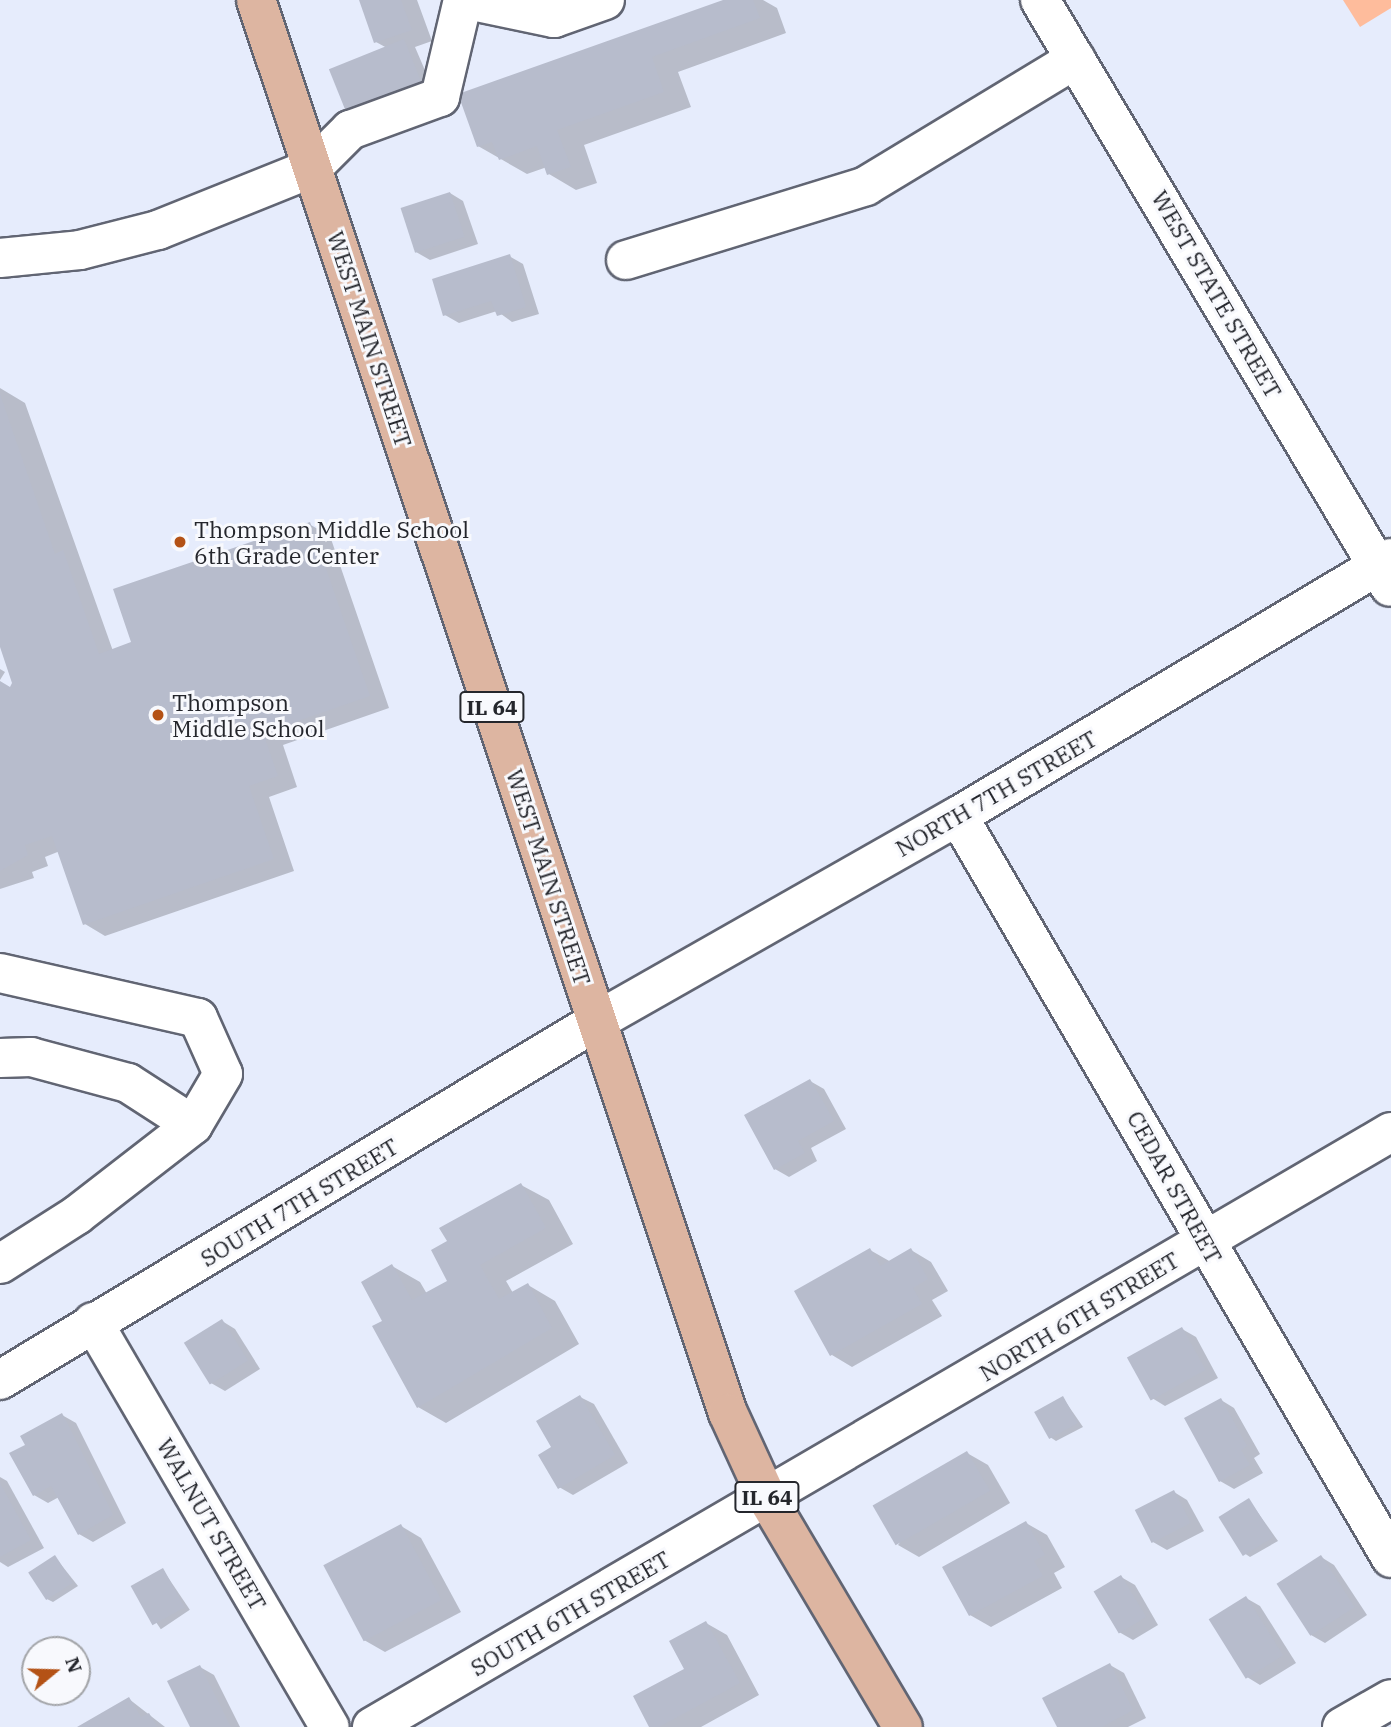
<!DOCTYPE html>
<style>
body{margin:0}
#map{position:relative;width:1391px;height:1727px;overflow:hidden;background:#e6ecfc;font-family:"IBM Plex Serif",serif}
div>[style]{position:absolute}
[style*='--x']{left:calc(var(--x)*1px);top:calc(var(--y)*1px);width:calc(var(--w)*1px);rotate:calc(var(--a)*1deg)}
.green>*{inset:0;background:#febc9c}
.shadow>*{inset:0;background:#0003;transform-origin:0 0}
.building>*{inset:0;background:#b7bccc;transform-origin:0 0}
.roads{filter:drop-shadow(2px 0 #616573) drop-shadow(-2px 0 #616573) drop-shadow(0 2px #616573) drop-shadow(0 -2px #616573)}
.minor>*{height:38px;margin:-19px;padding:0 19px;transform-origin:19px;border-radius:19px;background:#fff}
.major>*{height:38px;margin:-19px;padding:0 19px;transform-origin:19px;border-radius:19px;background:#ddb5a1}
.dots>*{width:19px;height:19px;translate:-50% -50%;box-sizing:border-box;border:4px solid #f8f9fd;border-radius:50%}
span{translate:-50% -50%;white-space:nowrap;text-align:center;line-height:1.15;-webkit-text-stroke:6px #f8f9fd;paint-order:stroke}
.shield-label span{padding:2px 5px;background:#f8f9fd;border:2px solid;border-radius:5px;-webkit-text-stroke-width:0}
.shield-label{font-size:21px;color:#24262c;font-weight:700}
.street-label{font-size:23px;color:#24262c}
.poi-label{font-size:23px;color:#24262c}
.left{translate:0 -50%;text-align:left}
.north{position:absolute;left:21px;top:1636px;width:70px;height:70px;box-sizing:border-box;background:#f8f9fd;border:2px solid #a3a5a9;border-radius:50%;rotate:71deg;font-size:19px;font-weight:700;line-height:28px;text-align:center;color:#24262c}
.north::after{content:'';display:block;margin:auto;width:24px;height:32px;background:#b45216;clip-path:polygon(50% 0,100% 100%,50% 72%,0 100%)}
</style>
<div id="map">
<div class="green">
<div style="clip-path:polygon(1343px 0,1391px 0,1391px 8px,1360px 27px)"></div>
</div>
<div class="shadow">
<div style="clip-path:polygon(360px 0,417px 0,432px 41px,415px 47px,436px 96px,364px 126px,387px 48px,376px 42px)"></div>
<div style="clip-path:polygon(728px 0,763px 0,777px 8px,786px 33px,678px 72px,691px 107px,584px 145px,597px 183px,576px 190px,549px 174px,547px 167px,527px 174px,478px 146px)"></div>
<div style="clip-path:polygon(450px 193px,463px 201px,478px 244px,430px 260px,416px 252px)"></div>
<div style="clip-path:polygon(509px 256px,523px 264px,539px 314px,512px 322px,497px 311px,459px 323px,445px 315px)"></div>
<div style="clip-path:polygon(0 388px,25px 403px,113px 651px,134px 644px,309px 524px,330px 536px,389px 708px,283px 745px,297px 787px,269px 797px,294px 871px,105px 936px,85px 924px,60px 851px,45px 857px,48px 866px,32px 872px,34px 878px,0 889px,0 683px,10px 689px,14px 683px,0 641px)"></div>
<div style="clip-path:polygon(0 669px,5px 672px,0 680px)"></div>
<div style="clip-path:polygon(810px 1081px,824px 1089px,846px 1129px,811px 1148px,817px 1161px,789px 1177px,775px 1169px)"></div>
<div style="clip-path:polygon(521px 1185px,549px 1200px,573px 1244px,506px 1281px,513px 1293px,528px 1285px,555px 1301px,579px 1344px,446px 1423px,418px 1407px,385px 1321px,392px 1266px,420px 1282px,427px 1294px,450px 1281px,449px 1242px)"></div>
<div style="clip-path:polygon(870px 1250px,891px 1262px,911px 1250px,931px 1262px,948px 1291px,932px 1300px,942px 1316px,852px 1367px,832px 1355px)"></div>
<div style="clip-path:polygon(222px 1321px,235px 1329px,260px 1369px,225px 1391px,211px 1383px)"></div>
<div style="clip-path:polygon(1182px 1329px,1196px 1337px,1218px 1378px,1165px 1406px,1152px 1398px,1130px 1358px)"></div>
<div style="clip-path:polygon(580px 1397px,594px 1404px,628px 1463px,573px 1495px,559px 1487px,554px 1448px)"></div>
<div style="clip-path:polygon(1063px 1398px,1083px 1427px,1056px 1441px,1050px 1437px)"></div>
<div style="clip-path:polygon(1221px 1400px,1234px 1408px,1260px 1454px,1254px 1458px,1263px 1473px,1234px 1489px,1220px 1481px)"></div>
<div style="clip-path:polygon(62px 1415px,76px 1423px,126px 1523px,93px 1542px,79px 1534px,59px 1497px,48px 1503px,34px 1495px,27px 1446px)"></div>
<div style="clip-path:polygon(967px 1453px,988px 1465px,1010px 1503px,919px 1557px,898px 1545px)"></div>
<div style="clip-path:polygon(0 1477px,7px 1481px,44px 1548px,8px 1567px,0 1562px)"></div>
<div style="clip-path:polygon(1174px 1492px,1187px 1500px,1204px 1531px,1167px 1550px,1153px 1542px)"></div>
<div style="clip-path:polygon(1249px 1500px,1278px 1541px,1250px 1557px,1244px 1553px)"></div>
<div style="clip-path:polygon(1026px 1523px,1047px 1535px,1065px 1567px,1054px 1573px,1062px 1588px,991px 1627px,970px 1615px)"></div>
<div style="clip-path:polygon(401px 1526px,421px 1538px,461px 1612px,385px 1652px,364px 1640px)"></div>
<div style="clip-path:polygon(55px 1557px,78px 1586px,53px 1602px,47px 1599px)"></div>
<div style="clip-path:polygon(1321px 1557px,1334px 1565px,1367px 1615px,1325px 1643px,1311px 1635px)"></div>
<div style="left:163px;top:1570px;width:48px;height:35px;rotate:56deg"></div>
<div style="clip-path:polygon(1121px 1577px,1135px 1585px,1158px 1625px,1133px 1640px,1119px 1632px)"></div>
<div style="clip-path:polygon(1246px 1598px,1260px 1606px,1296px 1663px,1260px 1685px,1247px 1677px)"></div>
<div style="clip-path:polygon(706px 1623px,727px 1635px,759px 1695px,701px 1727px,651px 1727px,686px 1669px)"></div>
<div style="clip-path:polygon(1110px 1665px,1124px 1673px,1146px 1718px,1128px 1727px,1059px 1727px)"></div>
<div style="clip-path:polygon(200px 1667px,214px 1675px,240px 1727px,192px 1727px)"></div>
<div style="clip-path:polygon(129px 1699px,165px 1727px,81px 1727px)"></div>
</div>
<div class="building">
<div style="clip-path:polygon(359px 0,401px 0,412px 30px,374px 43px)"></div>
<div style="clip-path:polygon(723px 0,753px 0,760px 18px,652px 57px,664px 92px,557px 130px,571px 167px,547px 175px,537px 146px,499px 160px,492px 142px,477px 147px,458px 94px)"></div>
<div style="left:404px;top:39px;width:54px;height:81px;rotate:68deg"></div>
<div style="left:450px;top:192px;width:47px;height:52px;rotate:72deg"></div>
<div style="clip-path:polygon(510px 254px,526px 307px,497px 316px,491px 301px,443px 316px,432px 279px)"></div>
<div style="clip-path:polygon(0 394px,55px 554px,63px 550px,99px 654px,131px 642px,113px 589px,310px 522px,370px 696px,263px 733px,278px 776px,249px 786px,274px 859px,83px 925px,52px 836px,25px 845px,28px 855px,0 871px,0 681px,10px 687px,12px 683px,0 647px)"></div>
<div style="clip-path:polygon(810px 1079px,834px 1121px,798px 1141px,805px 1153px,774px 1170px,744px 1115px)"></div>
<div style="clip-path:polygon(521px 1183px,546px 1228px,480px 1265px,499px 1299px,528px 1283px,552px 1328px,417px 1408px,372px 1326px,382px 1321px,361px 1282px,392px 1264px,412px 1300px,447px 1281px,431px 1250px,447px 1241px,439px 1228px)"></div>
<div style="clip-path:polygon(870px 1248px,880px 1266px,911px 1248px,928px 1279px,913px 1288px,922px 1304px,830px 1356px,794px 1291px)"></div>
<div style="left:222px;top:1319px;width:49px;height:45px;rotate:58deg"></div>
<div style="left:1182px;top:1327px;width:49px;height:63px;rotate:61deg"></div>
<div style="clip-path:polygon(580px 1395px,615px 1455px,558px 1489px,538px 1455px,551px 1447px,536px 1421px)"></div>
<div style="left:1063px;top:1396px;width:31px;height:33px;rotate:61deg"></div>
<div style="clip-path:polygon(1221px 1398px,1247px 1446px,1241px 1450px,1250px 1465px,1219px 1482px,1184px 1418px)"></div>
<div style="clip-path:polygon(62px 1413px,113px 1515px,78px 1535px,51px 1486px,33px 1496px,9px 1453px,25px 1445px,20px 1436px)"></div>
<div style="left:967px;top:1451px;width:46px;height:109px;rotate:60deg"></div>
<div style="clip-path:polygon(0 1483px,31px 1540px,0 1557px)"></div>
<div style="left:1174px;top:1490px;width:37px;height:44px;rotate:63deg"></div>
<div style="left:1249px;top:1498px;width:46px;height:36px;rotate:58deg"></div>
<div style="clip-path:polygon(1026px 1521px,1045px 1555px,1034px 1561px,1043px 1576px,969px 1616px,942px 1567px)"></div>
<div style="left:401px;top:1524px;width:86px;height:88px;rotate:62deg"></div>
<div style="left:55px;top:1555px;width:33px;height:32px;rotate:57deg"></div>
<div style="left:1321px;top:1555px;width:62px;height:53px;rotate:57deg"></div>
<div style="left:163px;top:1568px;width:45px;height:37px;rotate:61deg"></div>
<div style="left:1121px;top:1575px;width:49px;height:32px;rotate:59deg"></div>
<div style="left:1246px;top:1596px;width:70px;height:44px;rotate:58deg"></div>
<div style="clip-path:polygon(706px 1621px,740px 1683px,659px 1727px,649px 1727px,633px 1696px,684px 1669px,669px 1641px)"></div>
<div style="clip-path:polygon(1110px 1663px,1133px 1710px,1102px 1727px,1057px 1727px,1042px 1698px)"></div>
<div style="clip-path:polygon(200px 1665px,231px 1727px,190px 1727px,167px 1681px)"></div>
<div style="clip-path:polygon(129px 1697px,141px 1717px,149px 1713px,157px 1727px,77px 1727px)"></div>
</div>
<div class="roads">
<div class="minor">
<div style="--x:467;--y:0;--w:89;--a:11.7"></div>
<div style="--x:554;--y:18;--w:54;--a:-19.4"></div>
<div style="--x:1040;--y:0;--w:683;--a:59.19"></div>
<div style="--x:0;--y:258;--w:80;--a:-5.7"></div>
<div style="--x:80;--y:250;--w:81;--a:-14.4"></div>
<div style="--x:158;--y:230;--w:166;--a:-21.9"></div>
<div style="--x:312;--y:168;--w:54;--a:-45"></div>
<div style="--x:350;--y:130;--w:96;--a:-20.1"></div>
<div style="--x:440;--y:97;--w:100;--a:-76.7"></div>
<div style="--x:626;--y:260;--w:251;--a:-17.1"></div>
<div style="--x:866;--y:186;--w:245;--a:-31.2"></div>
<div style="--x:958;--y:816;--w:859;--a:59.73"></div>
<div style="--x:0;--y:973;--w:203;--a:12.8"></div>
<div style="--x:198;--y:1018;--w:61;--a:65.9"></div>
<div style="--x:223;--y:1074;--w:59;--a:120.5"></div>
<div style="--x:193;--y:1125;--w:147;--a:142.2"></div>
<div style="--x:77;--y:1215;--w:91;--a:147.5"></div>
<div style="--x:0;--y:1058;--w:31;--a:-2"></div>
<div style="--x:31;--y:1057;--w:100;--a:15"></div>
<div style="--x:128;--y:1083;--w:77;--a:32.9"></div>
<div style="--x:93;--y:1322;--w:469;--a:59.7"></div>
<div style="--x:0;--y:1380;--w:697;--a:-31.02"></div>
<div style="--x:597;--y:1021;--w:415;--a:-29.6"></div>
<div style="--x:958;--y:816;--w:504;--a:-30.79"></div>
<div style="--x:372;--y:1727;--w:1180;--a:-30.28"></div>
<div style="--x:1342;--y:1727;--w:56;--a:-29.7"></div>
</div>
<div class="major">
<div style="--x:256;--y:0;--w:1490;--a:71.53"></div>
<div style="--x:728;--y:1413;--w:96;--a:65.3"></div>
<div style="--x:768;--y:1500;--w:264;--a:59.3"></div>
</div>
</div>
<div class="dots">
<div style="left:180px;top:542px;background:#b45216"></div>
<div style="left:158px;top:715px;background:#b45216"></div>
</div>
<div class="shield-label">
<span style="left:492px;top:707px">IL 64</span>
<span style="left:767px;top:1497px">IL 64</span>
</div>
<div class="street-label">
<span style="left:1217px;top:294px;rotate:60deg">WEST STATE STREET</span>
<span style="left:370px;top:339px;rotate:72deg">WEST MAIN STREET</span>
<span style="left:996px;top:793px;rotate:-30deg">NORTH 7TH STREET</span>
<span style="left:549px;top:877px;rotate:72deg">WEST MAIN STREET</span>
<span style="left:1175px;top:1187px;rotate:61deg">CEDAR STREET</span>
<span style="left:299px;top:1202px;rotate:-31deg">SOUTH 7TH STREET</span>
<span style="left:1079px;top:1316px;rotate:-31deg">NORTH 6TH STREET</span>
<span style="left:212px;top:1524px;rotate:60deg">WALNUT STREET</span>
<span style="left:570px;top:1613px;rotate:-30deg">SOUTH 6TH STREET</span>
</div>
<div class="poi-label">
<span class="left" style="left:194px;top:542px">Thompson Middle School<br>6th Grade Center</span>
<span class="left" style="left:172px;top:715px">Thompson<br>Middle School</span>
</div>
<div class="north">N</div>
</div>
